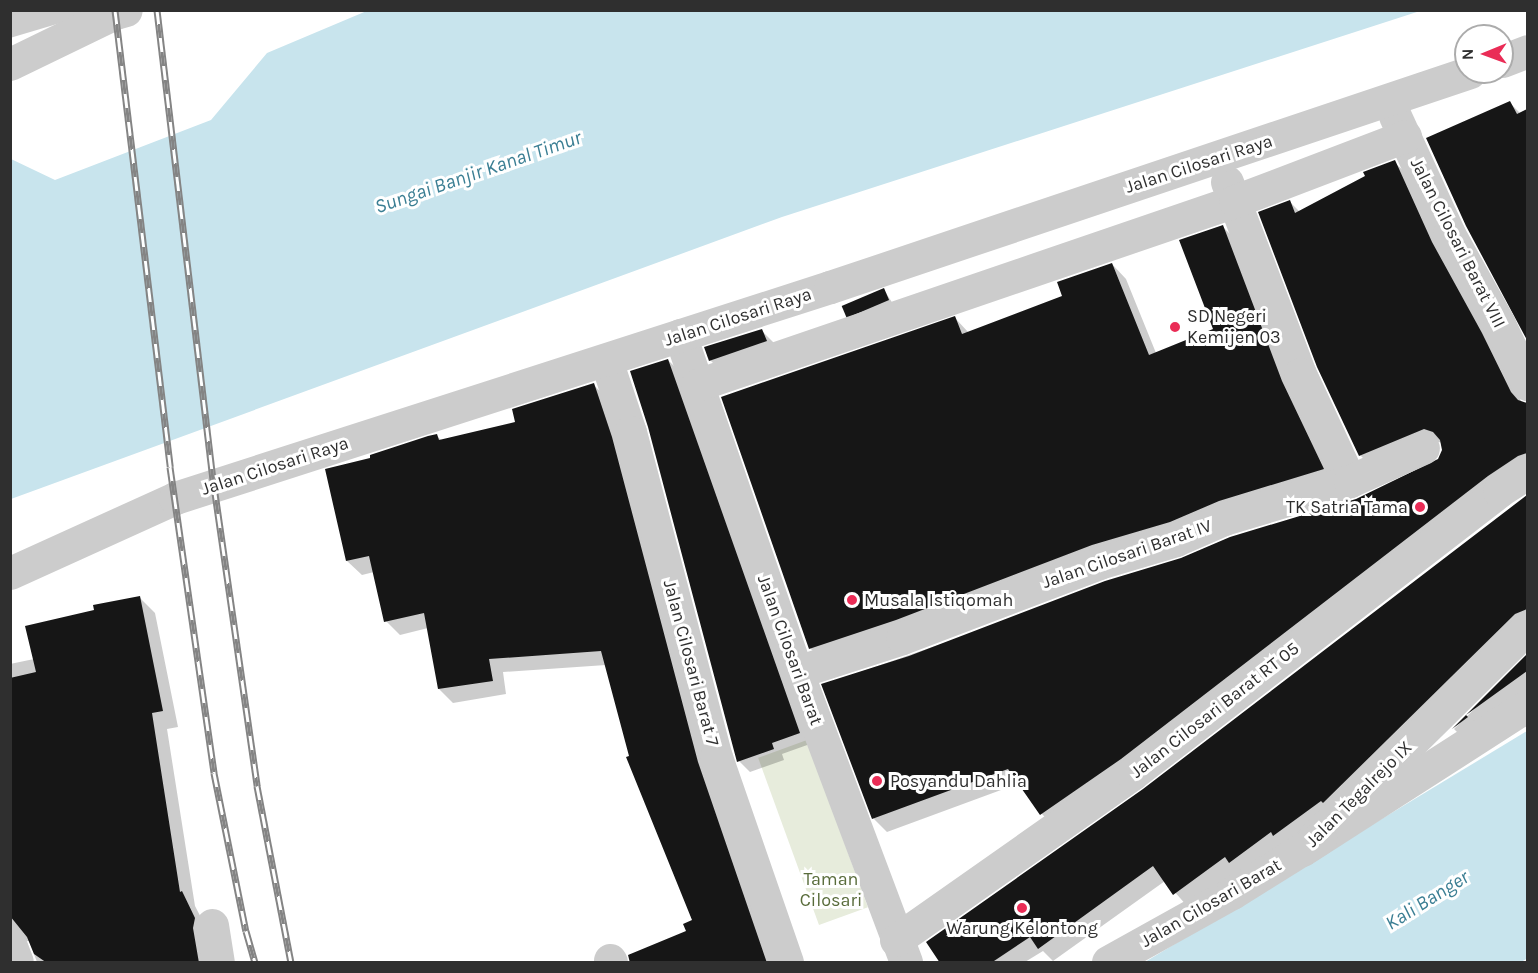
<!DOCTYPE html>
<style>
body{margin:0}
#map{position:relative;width:1538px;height:973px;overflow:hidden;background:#fff;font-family:Karla,sans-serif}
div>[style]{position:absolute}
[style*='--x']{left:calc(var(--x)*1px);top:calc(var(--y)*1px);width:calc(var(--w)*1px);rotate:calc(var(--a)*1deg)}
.green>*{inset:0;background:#e7ecdc;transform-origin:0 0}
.water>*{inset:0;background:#c8e4ed}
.shadow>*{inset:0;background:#0003}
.building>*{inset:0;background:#161616;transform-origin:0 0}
.minor>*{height:33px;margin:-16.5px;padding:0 16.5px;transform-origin:16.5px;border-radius:16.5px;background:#ccc}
.rail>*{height:7px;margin-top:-3.5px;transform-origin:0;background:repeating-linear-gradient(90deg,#fff 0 14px,#848484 0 28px);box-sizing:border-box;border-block:2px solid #848484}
.dots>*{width:16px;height:16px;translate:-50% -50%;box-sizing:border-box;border:3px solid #fff;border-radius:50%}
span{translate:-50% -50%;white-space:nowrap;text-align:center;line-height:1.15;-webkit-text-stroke:6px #fff;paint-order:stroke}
.street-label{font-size:18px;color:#2f2f2f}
.poi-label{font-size:18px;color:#2f2f2f}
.left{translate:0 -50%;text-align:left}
.right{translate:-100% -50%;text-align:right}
.park-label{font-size:18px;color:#596c3b}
.water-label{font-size:20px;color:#3a7e93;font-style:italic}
.frame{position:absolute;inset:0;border:12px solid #2f2f2f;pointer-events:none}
.north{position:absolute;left:1454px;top:24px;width:60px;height:60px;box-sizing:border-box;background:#fff;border:2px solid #acacac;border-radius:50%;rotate:269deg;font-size:16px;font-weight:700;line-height:24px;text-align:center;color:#2f2f2f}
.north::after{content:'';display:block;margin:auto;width:21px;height:27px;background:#ea2c56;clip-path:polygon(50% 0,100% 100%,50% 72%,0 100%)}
</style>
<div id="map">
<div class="green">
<div style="left:807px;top:740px;width:178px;height:52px;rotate:70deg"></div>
</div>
<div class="water">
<div style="clip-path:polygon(369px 10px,1420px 10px,1420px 11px,782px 217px,11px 499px,11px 159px,55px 180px,211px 120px,267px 53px)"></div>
<div style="clip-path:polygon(1527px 731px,1528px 958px,1521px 962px,1145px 962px)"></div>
</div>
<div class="shadow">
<div style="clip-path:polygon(10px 10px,82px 10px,84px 16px,10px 38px)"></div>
<div style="clip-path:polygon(1510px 103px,1521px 114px,1528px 111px,1528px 336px,1517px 314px)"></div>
<div style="clip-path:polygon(1394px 162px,1408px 175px,1522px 403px,1528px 404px,1528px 474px,1055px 828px,1042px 814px,1020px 783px,887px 832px,874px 819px,823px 685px,1356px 500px,1440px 459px,1443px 449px,1442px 443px,1439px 442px,1374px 469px,1360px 455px,1290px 202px,1300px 212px)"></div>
<div style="clip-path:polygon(1223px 227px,1237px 241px,1337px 483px,824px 662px,810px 648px,955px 318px,969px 333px,1064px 297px,1112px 264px,1126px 279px,1156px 353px,1215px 330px)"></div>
<div style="clip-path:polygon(884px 290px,895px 307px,853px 321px,846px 314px)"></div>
<div style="clip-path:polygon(761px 330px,776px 345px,725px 375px,710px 360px)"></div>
<div style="clip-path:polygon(668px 360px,679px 371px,810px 744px,782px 754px,784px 760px,750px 772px,739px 761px)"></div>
<div style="clip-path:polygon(593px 384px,607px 399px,776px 962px,631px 962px,688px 932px,694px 921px,631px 757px,606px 665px,503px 672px,506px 694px,453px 703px,439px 689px,428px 628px,400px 635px,386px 621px,374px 572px,362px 575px,347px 561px,372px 459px,437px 436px,442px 441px,517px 423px)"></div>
<div style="clip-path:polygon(1528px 497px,1528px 628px,1337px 815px,1188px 907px,1165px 881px,1053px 961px,1043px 951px,1025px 962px,942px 962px,1144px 790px)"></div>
<div style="clip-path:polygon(139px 597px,155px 613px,178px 727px,167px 729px,195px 906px,210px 935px,212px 962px,37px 962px,29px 941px,20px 942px,10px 949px,10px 664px,34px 659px,95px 611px)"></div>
<div style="clip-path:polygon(1528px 656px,1528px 694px,1466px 741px,1454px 729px)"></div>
</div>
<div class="building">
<div style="clip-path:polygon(1510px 101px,1517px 114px,1527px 109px,1527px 340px,1466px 226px,1426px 138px)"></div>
<div style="clip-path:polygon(1395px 160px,1432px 242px,1482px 333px,1511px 392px,1518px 400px,1527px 403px,1527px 453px,1518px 456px,1488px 476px,1121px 759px,1040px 815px,1008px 769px,872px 819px,821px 684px,909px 656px,1105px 581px,1181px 558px,1230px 537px,1356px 499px,1438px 459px,1442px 450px,1440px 440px,1433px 432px,1424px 429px,1359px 456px,1317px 367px,1258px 212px,1290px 200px,1295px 213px,1365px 176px,1363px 172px)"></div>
<div style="clip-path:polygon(1223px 225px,1282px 381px,1324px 469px,1219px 501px,1170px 522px,1092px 545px,896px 620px,809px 649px,721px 397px,955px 316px,962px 334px,1062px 296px,1057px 282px,1112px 263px,1149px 355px,1213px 329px,1179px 240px)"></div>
<div style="left:884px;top:288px;width:13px;height:46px;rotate:67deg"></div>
<div style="clip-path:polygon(762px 329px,767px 341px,709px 361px,704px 347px)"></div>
<div style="clip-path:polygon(668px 359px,800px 733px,772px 743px,774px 749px,737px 762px,648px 427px,630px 371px)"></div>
<div style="clip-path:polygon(594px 383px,612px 437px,698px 762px,767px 963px,630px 963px,628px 955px,686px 931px,683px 924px,692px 920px,626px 757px,629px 756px,601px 651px,489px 659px,493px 681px,438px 689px,424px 613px,384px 622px,369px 556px,346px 561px,325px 469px,370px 458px,370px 455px,428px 436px,437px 434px,439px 440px,515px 422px,512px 409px)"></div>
<div style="clip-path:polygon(1527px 495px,1527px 609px,1515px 614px,1323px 803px,1321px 801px,1273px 836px,1271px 832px,1229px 863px,1225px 857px,1173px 895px,1153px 866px,1038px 949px,1030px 937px,991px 963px,940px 963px,926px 942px,1143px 789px)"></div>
<div style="clip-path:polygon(140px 596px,163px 711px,152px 713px,180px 892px,182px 891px,195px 918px,193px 928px,199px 963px,47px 963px,34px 954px,27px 937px,10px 916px,10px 678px,36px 672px,25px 626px,94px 610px,93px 605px)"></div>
<div style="clip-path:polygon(1527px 654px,1527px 671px,1466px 715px,1468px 717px,1452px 729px)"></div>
</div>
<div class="minor">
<div style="--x:1502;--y:61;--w:28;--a:-21"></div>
<div style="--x:10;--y:64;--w:117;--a:-25.9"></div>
<div style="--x:115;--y:13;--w:11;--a:-15"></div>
<div style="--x:1395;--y:116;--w:130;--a:65.4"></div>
<div style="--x:1449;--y:234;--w:103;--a:60.9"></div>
<div style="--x:1499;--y:324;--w:67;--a:64.2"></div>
<div style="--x:1227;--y:182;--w:205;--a:69.2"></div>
<div style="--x:1300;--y:374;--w:118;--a:65"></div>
<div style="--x:680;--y:335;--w:357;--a:70.9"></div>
<div style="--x:797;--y:672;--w:310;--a:69.4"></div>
<div style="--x:606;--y:360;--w:76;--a:71.6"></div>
<div style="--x:630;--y:432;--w:336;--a:75.2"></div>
<div style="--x:716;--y:757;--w:217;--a:70.9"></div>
<div style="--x:697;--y:385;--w:569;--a:-18.88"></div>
<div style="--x:1235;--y:201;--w:182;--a:-20.9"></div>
<div style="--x:10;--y:573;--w:181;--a:-24.4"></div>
<div style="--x:175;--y:498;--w:688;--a:-17.86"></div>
<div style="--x:830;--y:287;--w:675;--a:-18.57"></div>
<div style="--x:1528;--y:627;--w:317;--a:135.4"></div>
<div style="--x:1302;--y:850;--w:269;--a:-32.7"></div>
<div style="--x:797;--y:672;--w:110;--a:-17.9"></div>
<div style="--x:902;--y:638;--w:211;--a:-20.8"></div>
<div style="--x:1099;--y:563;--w:80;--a:-16.6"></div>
<div style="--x:1176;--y:540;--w:52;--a:-23.6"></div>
<div style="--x:1224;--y:519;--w:132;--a:-16.8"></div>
<div style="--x:1350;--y:481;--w:80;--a:-24.3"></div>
<div style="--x:212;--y:925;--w:37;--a:81"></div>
<div style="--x:896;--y:940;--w:289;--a:-35.1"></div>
<div style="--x:1132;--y:774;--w:463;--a:-37.6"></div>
<div style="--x:1499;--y:491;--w:35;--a:-33"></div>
<div style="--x:10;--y:944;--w:19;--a:69"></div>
<div style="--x:610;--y:960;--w:2;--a:63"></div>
<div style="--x:1108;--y:962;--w:142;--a:-29.1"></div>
<div style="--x:1232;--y:893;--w:104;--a:-32"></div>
</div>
<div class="rail">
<div style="--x:115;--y:10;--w:460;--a:83.1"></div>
<div style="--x:170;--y:467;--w:309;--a:81.8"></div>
<div style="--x:214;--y:773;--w:161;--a:78.6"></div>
<div style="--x:246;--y:931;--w:32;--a:74"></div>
<div style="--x:157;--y:10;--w:479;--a:83.2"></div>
<div style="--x:214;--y:486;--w:303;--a:81.8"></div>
<div style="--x:257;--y:786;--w:179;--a:79.1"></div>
</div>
<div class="dots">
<div style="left:1175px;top:327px;background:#ea2c56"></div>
<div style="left:1420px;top:507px;background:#ea2c56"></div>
<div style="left:852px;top:600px;background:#ea2c56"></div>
<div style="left:877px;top:781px;background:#ea2c56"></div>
<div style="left:1022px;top:908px;background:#ea2c56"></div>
</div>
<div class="street-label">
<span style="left:1199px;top:164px;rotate:-18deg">Jalan Cilosari Raya</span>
<span style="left:1458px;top:243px;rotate:63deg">Jalan Cilosari Barat VIII</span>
<span style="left:738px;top:317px;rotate:-18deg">Jalan Cilosari Raya</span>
<span style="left:275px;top:466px;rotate:-18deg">Jalan Cilosari Raya</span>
<span style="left:1127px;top:554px;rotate:-19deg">Jalan Cilosari Barat IV</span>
<span style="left:790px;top:650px;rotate:70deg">Jalan Cilosari Barat</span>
<span style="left:691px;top:663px;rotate:75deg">Jalan Cilosari Barat 7</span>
<span style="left:1215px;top:710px;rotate:-38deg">Jalan Cilosari Barat RT 05</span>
<span style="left:1359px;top:794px;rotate:-45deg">Jalan Tegalrejo IX</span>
<span style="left:1211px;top:903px;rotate:-30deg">Jalan Cilosari Barat</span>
</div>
<div class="poi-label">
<span class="left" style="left:1187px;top:327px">SD Negeri<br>Kemijen 03</span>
<span class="right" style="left:1408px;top:507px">TK Satria Tama</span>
<span class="left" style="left:864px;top:600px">Musala Istiqomah</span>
<span class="left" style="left:890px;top:781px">Posyandu Dahlia</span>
<span style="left:1022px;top:928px">Warung Kelontong</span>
</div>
<div class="park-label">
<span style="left:831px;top:890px">Taman<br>Cilosari</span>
</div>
<div class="water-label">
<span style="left:478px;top:172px;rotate:-19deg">Sungai Banjir Kanal Timur</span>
<span style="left:1427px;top:900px;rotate:-32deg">Kali Banger</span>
</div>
<div class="frame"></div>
<div class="north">N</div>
</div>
